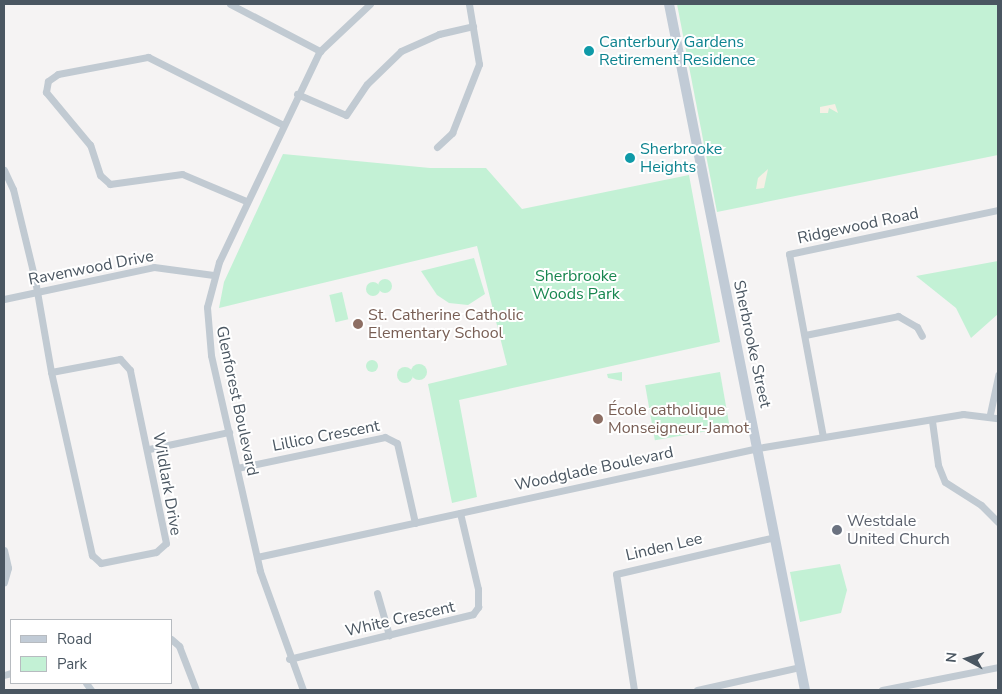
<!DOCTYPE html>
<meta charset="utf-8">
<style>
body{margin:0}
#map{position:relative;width:1002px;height:694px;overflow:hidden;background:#f5f3f3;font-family:"Nunito Sans",sans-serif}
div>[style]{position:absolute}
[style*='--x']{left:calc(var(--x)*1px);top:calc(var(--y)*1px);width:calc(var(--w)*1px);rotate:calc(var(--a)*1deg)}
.green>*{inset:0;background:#c3f1d5;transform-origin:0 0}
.round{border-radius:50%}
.sand>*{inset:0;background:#f5f0e5}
.minor>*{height:7px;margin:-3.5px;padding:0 3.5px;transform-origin:3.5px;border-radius:3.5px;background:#c1cad2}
.secondary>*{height:10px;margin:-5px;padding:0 5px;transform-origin:5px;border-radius:5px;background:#c1cbd6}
.dots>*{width:14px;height:14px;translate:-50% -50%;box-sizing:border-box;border:2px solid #fff;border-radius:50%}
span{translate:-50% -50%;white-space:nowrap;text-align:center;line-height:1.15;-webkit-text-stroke:4px #fff;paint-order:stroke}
.culture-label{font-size:16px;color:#0d838f}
.left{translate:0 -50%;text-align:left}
.street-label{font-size:16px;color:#4a5661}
.park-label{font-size:16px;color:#17864f}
.education-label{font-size:16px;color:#785e54}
.worship-label{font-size:16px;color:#5b616d}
.frame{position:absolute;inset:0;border:5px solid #4a5661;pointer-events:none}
.legend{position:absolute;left:10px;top:619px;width:162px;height:65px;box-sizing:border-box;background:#fff;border:1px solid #b7bbc0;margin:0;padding:6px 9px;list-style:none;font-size:15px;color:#4a5661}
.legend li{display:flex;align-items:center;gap:10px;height:25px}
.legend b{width:25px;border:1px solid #b7bbc0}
.north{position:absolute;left:942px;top:634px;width:50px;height:50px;-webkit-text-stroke:4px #fff;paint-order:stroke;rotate:276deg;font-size:14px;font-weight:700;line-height:20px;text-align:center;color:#4a5661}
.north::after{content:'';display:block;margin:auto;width:18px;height:22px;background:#4a5661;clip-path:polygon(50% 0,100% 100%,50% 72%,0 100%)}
</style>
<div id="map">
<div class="green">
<div style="clip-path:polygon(677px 4px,998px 4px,998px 155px,717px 212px)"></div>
<div style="clip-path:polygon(283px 154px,430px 168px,486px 168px,522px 209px,689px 175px,720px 342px,459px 400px,477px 497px,452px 503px,428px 384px,507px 365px,477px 246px,219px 308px,224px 282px)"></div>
<div style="clip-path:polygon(474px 258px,485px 294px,468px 305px,449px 303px,437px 295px,421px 271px)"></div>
<div style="clip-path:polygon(998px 261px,998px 314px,971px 338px,956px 308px,916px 276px)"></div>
<div class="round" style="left:378px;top:279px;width:14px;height:14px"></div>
<div class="round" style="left:366px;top:282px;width:14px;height:14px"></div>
<div style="left:342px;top:292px;width:28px;height:13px;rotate:77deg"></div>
<div class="round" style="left:366px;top:360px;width:12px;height:12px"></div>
<div class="round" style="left:411px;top:364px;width:16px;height:16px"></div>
<div class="round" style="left:397px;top:367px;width:16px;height:16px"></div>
<div style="clip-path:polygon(622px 372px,622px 381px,608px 378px,607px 374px)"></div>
<div style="left:720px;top:372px;width:56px;height:76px;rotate:80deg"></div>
<div style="clip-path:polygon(840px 564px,847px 590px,841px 613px,800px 622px,790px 572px)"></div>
</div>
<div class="sand">
<div style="clip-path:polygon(835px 104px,838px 113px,829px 108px,828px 113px,820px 113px,820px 107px)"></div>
<div style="clip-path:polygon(768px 169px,764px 188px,756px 189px,758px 178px)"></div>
</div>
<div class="minor">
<div style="--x:230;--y:4;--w:102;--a:27.6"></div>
<div style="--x:297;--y:94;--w:53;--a:23.2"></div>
<div style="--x:346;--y:115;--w:37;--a:-56"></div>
<div style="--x:367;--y:84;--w:47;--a:-44.1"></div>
<div style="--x:401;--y:51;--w:42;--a:-24.1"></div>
<div style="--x:439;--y:34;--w:35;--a:-13"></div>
<div style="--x:437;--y:147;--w:21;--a:-43"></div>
<div style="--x:452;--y:133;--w:74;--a:-68.6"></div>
<div style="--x:479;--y:64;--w:61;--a:-99.5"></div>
<div style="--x:4;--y:170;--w:21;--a:65"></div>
<div style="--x:13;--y:189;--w:94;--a:76.4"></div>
<div style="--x:35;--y:280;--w:93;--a:80.1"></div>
<div style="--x:51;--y:372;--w:188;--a:77.4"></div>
<div style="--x:92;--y:555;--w:12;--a:42"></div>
<div style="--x:101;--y:563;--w:56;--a:-11.3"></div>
<div style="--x:156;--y:552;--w:13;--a:-42"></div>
<div style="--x:166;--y:543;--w:177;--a:-101.8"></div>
<div style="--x:130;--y:370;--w:15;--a:-132"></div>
<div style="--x:120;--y:359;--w:70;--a:169.3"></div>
<div style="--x:246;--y:201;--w:69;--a:-157.1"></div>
<div style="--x:182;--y:174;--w:73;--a:172.1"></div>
<div style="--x:110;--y:184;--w:13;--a:-138"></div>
<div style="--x:100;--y:175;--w:32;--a:-108"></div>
<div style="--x:90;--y:145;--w:69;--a:-129.7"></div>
<div style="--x:46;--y:92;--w:11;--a:-80"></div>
<div style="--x:48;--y:81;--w:12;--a:-35"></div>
<div style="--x:58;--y:74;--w:92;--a:-10.7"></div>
<div style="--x:148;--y:57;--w:149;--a:26.7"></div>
<div style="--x:4;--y:299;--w:153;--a:-12"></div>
<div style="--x:154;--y:267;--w:60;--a:7.7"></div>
<div style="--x:805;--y:335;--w:95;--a:-11.5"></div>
<div style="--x:898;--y:316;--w:22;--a:30"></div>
<div style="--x:917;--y:327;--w:10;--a:61"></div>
<div style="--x:990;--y:414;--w:40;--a:-78"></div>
<div style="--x:932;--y:421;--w:44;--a:82.2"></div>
<div style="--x:938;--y:465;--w:18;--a:68"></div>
<div style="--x:945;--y:482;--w:43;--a:32.6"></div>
<div style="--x:981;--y:505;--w:24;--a:45"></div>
<div style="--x:823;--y:437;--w:186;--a:-100.5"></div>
<div style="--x:789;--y:254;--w:214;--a:-11.9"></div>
<div style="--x:149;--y:449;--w:82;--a:-12"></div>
<div style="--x:237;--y:468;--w:151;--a:-11.8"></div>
<div style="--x:385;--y:437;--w:13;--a:27"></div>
<div style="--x:397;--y:443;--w:82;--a:77.3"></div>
<div style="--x:4;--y:550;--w:18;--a:77"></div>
<div style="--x:8;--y:568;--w:15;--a:106"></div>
<div style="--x:257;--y:557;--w:513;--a:-12.27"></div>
<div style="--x:758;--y:448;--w:208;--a:-9.4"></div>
<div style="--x:963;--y:414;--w:35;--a:7"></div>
<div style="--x:377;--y:593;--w:44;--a:74.1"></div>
<div style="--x:171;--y:639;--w:11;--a:41"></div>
<div style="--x:179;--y:646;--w:47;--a:68.9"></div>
<div style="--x:289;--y:659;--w:189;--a:-13.7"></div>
<div style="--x:473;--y:614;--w:9;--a:-54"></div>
<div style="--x:478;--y:607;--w:18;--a:-90"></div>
<div style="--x:478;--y:589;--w:78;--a:-103.3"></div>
<div style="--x:4;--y:675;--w:7;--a:-16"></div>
<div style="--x:86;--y:683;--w:9;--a:54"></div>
<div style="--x:303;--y:690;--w:127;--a:-109.9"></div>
<div style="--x:260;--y:571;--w:221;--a:-102.8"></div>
<div style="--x:211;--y:355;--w:48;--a:-94.8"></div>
<div style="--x:207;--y:307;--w:47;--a:-75.1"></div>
<div style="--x:219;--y:262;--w:233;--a:-64.5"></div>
<div style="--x:319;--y:52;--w:70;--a:-43.3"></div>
<div style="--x:634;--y:690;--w:117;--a:-98.8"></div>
<div style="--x:616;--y:574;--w:163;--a:-13.1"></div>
<div style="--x:697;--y:690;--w:106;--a:-12.6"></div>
<div style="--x:882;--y:690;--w:118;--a:-11.2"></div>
</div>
<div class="secondary">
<div style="--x:669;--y:4;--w:699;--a:78.79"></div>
</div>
<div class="dots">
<div style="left:589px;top:51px;background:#0f9aa8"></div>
<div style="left:630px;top:158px;background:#0f9aa8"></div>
<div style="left:358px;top:324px;background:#8d6e63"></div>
<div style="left:598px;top:419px;background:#8d6e63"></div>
<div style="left:837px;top:530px;background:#6b7280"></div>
</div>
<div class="culture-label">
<span class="left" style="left:599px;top:51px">Canterbury Gardens<br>Retirement Residence</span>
<span class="left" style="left:640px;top:158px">Sherbrooke<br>Heights</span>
</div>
<div class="street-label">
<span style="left:858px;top:226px;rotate:-12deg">Ridgewood Road</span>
<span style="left:91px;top:268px;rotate:-11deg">Ravenwood Drive</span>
<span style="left:752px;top:344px;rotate:78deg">Sherbrooke Street</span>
<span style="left:237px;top:401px;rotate:78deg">Glenforest Boulevard</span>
<span style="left:326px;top:436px;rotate:-11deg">Lillico Crescent</span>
<span style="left:594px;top:469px;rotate:-12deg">Woodglade Boulevard</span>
<span style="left:167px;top:484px;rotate:80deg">Wildlark Drive</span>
<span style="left:664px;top:547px;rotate:-13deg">Linden Lee</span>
<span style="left:400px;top:619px;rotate:-13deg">White Crescent</span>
</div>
<div class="park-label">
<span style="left:576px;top:285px">Sherbrooke<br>Woods Park</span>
</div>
<div class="education-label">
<span class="left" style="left:368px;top:324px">St. Catherine Catholic<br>Elementary School</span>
<span class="left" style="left:608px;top:419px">École catholique<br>Monseigneur-Jamot</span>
</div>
<div class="worship-label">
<span class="left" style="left:847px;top:530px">Westdale<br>United Church</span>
</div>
<div class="frame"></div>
<ul class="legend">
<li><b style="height:6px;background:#c1cbd6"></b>Road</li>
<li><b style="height:14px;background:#c3f1d5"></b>Park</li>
</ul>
<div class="north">N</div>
</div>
